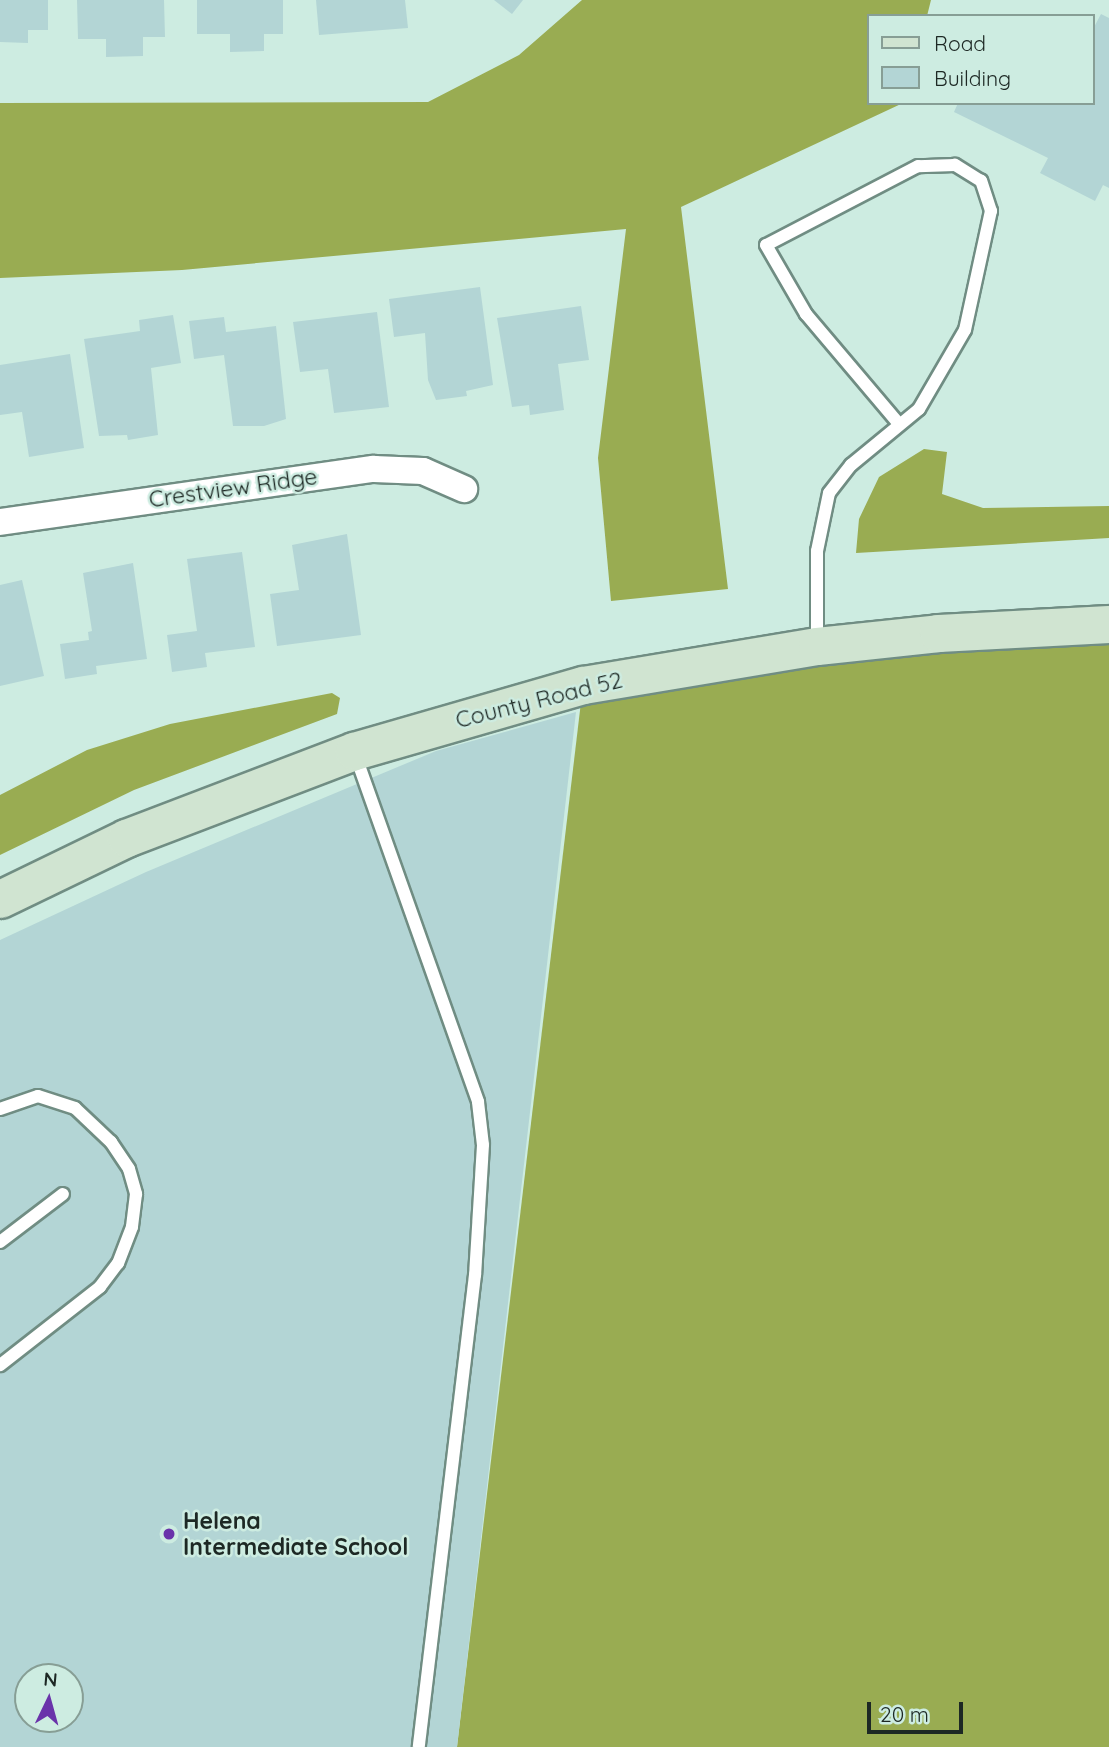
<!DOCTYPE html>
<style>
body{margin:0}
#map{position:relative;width:1109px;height:1747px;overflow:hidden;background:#cdece1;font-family:Quicksand,sans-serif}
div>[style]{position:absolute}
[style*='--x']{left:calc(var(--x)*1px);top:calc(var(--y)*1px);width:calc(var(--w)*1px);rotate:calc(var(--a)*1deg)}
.forest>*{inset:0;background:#99ac52}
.building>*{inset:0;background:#b3d5d5}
.roads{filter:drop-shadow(2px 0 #708d83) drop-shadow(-2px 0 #708d83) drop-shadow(0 2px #708d83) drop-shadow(0 -2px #708d83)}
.lane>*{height:12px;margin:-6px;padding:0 6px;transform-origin:6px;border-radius:6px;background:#fff}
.street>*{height:26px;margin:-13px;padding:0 13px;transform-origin:13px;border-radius:13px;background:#fff}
.secondary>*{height:37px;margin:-18.5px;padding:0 18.5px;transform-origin:18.5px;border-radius:18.5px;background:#d0e4d1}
.dots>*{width:19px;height:19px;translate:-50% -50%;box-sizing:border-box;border:4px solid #cdece1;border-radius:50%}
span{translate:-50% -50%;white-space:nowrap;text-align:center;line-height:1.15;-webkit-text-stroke:5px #cdece1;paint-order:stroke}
.street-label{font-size:23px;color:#1d2824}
.poi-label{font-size:23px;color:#1d2824;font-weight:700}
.left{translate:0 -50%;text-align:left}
.legend{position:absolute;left:867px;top:14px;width:228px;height:91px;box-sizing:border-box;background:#cdece1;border:2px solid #879e95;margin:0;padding:9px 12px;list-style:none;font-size:21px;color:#1d2824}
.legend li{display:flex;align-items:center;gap:14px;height:35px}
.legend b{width:35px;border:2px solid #879e95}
.north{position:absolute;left:14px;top:1663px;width:70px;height:70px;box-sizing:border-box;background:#cdece1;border:2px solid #879e95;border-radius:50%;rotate:5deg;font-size:19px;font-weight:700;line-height:28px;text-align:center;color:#1d2824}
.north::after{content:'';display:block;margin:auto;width:24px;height:32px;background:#6a33aa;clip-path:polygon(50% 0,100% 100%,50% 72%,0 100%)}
.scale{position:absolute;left:867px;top:1702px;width:96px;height:32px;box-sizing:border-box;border:4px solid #1d2824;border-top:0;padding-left:9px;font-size:21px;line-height:24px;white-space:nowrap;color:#1d2824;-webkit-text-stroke:5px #cdece1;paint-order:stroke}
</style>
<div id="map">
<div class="forest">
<div style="clip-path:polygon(582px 0,931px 0,927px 16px,869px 16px,869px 103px,903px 103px,681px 207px,728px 589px,611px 601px,598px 458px,626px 229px,182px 270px,0 278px,0 103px,428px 102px,519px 55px)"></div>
<div style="clip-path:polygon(924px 449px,947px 452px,942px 494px,983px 508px,1109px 506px,1109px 538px,856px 553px,859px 519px,879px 477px)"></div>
<div style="clip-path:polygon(1109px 628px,1109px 1747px,457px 1747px,583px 685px)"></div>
<div style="clip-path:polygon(332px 693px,340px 698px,337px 714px,134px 790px,0 855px,0 795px,87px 750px,170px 724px)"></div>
</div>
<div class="building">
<div style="clip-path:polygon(0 0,48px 0,48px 30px,28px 30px,28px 43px,0 42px)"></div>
<div style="clip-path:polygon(77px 0,164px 0,165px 37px,143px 37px,143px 56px,106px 57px,106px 39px,78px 39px)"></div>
<div style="clip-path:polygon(197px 0,283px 0,283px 34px,264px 34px,264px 51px,230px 52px,230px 34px,197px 34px)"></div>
<div style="clip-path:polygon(316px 0,405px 0,408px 28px,319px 35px)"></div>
<div style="clip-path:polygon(494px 0,523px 0,512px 14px)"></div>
<div style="clip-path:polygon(1101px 14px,1109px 18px,1109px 188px,1103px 185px,1095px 201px,1040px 173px,1048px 158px,954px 112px,958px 103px,1093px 103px,1093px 29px)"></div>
<div style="clip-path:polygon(480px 287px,493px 385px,466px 391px,467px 396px,436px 400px,428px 380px,425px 333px,394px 337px,389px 299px)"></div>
<div style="clip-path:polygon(581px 306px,589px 360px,558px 364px,564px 410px,530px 415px,529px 405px,512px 407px,497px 318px)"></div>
<div style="clip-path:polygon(377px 312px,389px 407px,334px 413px,328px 369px,300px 372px,293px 322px)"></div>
<div style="clip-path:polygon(173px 315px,181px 363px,151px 368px,158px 435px,128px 440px,127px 435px,99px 436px,84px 339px,140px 331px,139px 320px)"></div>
<div style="clip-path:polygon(224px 317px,226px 332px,276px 326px,286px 419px,264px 426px,233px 426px,224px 355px,194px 359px,189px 321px)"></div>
<div style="clip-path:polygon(70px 354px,84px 448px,29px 457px,22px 412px,0 415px,0 365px)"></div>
<div style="clip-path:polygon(347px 534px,361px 635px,277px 646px,270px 594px,299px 590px,292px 545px)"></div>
<div style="clip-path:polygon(242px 552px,255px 647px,205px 653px,207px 667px,172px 672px,167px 635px,197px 631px,187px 559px)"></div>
<div style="clip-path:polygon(133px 563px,147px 659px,96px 666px,97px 674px,65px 679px,60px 644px,89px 640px,88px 632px,92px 631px,83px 573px)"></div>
<div style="clip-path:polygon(22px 580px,44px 676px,0 686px,0 585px)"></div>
<div style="clip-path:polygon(evenodd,576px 712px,457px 1747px,0 1747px,0 940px,146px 872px,436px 751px,576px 712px,28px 1677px,70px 1677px,70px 1719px,28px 1719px,28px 1677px)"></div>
</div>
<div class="roads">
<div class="lane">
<div style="--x:817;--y:644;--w:93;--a:-90"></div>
<div style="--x:817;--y:551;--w:59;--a:-78.3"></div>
<div style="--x:829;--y:493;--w:36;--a:-52"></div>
<div style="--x:851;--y:465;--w:88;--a:-39.5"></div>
<div style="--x:919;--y:409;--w:91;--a:-59.8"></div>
<div style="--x:965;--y:330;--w:122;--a:-77.7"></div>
<div style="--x:991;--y:211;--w:32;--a:-108"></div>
<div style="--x:981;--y:181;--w:31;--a:-148"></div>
<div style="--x:955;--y:165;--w:37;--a:178"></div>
<div style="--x:918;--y:166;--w:171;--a:152.5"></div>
<div style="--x:766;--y:245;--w:80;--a:59.9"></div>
<div style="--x:806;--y:314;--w:144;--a:49.8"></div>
<div style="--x:355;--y:754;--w:369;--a:70.5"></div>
<div style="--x:478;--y:1102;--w:43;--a:83.4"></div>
<div style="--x:483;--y:1145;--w:130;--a:93.5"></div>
<div style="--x:475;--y:1275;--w:475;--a:96.8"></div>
<div style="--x:0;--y:1109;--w:40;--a:-18.9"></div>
<div style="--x:38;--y:1096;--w:39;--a:18"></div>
<div style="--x:75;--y:1108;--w:50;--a:43.4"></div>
<div style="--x:111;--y:1142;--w:32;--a:56"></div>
<div style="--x:129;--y:1169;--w:26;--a:74"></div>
<div style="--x:136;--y:1194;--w:33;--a:97"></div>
<div style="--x:132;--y:1227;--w:39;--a:111"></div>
<div style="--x:118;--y:1263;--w:30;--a:127"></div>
<div style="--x:100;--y:1287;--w:127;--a:142"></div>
<div style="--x:0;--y:1242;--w:79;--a:-37.3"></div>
</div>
<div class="street">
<div style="--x:0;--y:522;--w:378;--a:-8.1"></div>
<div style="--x:374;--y:469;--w:49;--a:2.3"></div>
<div style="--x:423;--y:471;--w:45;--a:23.7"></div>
</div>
<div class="secondary">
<div style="--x:0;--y:899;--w:140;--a:-25.8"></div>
<div style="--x:126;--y:838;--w:244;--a:-20.9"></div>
<div style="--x:354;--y:751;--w:238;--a:-16.1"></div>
<div style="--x:583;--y:685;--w:237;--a:-9.5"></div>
<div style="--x:817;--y:646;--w:122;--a:-6.1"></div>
<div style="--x:938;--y:633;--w:171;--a:-3"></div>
</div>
</div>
<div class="dots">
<div style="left:169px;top:1534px;background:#6a33aa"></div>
</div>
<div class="street-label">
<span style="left:233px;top:488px;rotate:-8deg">Crestview Ridge</span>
<span style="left:539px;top:700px;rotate:-14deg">County Road 52</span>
</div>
<div class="poi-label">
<span class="left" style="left:183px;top:1534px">Helena<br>Intermediate School</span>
</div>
<ul class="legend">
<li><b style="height:9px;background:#d0e4d1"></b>Road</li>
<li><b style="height:19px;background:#b3d5d5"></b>Building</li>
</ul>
<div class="north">N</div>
<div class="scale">20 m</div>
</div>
